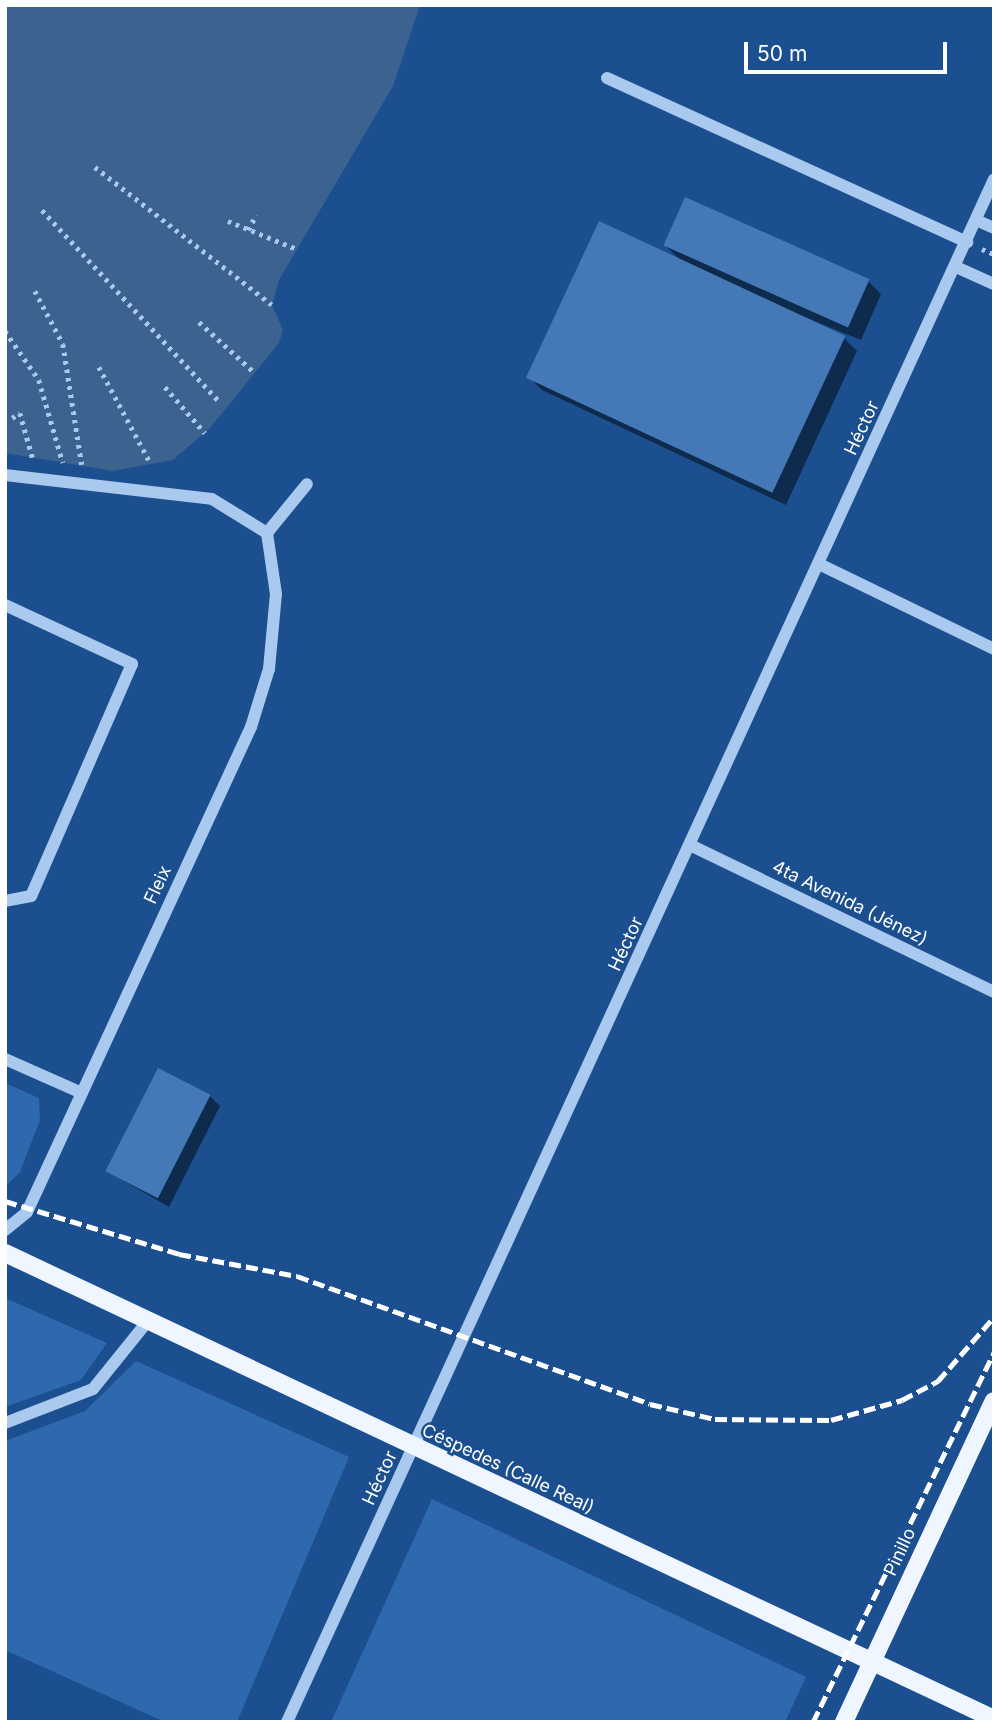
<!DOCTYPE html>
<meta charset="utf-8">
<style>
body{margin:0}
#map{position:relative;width:999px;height:1727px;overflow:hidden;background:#1b4f8f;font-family:Inter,sans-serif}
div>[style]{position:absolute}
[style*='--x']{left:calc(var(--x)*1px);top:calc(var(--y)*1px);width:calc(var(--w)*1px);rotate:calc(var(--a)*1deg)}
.green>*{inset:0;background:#2e69ad}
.water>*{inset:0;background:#3c6290}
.shadow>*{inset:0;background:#0007}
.building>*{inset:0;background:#4478b7;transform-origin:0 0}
.path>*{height:4.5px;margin-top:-2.25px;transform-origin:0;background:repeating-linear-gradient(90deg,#a9c9ee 0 3.5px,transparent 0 8.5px)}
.minor>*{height:12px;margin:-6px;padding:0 6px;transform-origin:6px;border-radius:6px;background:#a9c9ee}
.major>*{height:18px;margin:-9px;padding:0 9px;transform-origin:9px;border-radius:9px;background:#f0f6ff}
.rail>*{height:5px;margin-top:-2.5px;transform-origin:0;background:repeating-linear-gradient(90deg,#fff 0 12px,transparent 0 17px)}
span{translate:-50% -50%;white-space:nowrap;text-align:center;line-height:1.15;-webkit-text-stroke:5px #1b4f8f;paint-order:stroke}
.street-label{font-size:18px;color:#fff}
.frame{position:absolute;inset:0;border:7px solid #fff;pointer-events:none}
.scale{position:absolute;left:744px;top:42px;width:203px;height:32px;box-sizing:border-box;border:4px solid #fff;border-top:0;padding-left:9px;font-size:21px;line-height:24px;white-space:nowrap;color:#fff;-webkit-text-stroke:5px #1b4f8f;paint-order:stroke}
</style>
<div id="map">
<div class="green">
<div style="clip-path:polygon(5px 1083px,39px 1098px,40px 1120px,20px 1172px,5px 1187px)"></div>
<div style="clip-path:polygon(5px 1298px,107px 1343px,81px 1380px,5px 1407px)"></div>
<div style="clip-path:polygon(136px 1361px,349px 1457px,237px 1722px,165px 1722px,5px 1650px,5px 1441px,85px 1411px)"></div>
<div style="clip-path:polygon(432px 1499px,806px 1677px,785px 1722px,331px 1722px)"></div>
</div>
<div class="water">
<div style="clip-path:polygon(5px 5px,420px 5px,393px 86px,279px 280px,272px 305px,283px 330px,279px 343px,210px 428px,173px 460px,113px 471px,5px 453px)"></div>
</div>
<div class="shadow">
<div style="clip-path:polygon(666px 246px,868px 281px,881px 294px,861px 340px,758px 298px,844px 338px,857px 351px,786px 505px,542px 390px,529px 377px,682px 262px)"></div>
<div style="clip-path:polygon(210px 1096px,220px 1106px,169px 1207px,107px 1171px)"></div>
</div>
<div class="building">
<div style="left:685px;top:197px;width:202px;height:53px;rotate:24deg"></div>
<div style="left:599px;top:221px;width:272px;height:173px;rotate:25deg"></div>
<div style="left:158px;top:1068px;width:59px;height:116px;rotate:27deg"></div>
</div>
<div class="path">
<div style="--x:95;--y:167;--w:224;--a:37.9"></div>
<div style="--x:42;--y:210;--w:260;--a:47.2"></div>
<div style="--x:228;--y:221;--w:74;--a:22.1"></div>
<div style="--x:248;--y:230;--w:17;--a:-62"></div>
<div style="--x:982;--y:249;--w:13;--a:23"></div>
<div style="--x:35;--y:291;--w:60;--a:62.2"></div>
<div style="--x:63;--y:344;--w:122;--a:81.1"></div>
<div style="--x:199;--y:322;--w:76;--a:42.3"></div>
<div style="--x:5;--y:331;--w:60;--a:55.2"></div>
<div style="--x:39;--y:380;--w:86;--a:73.9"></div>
<div style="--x:99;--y:367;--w:110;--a:61.8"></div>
<div style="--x:165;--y:387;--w:61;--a:49"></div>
<div style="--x:12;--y:418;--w:9;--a:-32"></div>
<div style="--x:20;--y:413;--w:48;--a:74.2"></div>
</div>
<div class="minor">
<div style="--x:607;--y:78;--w:396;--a:24.5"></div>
<div style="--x:976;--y:220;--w:20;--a:24"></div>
<div style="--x:956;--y:267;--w:42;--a:24.1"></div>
<div style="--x:5;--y:475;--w:208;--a:6.6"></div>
<div style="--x:212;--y:499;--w:65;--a:31.7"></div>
<div style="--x:267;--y:533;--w:63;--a:-50.8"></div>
<div style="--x:819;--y:564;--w:195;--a:25.9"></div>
<div style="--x:5;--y:605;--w:140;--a:24.9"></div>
<div style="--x:132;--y:664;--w:253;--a:113.5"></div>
<div style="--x:31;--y:896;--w:26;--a:169"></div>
<div style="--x:690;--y:845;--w:338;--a:25.8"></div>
<div style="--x:5;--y:1059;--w:84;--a:23.8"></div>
<div style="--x:5;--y:1230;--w:28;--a:-39"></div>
<div style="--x:27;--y:1212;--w:534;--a:-65.21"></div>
<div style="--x:251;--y:727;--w:61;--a:-72.8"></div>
<div style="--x:269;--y:669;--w:75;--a:-84.7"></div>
<div style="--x:276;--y:594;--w:62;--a:-98.4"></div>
<div style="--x:5;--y:1423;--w:94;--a:-21.1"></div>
<div style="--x:93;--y:1389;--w:86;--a:-51.1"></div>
<div style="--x:287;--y:1722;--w:1697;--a:-65.38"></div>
</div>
<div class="major">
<div style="--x:5;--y:1253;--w:1093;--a:25.23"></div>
<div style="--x:844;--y:1722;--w:354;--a:-65"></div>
</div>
<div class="rail">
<div style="--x:5;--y:1201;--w:182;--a:16.9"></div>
<div style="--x:179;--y:1254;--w:120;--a:10.6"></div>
<div style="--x:297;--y:1276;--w:375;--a:19.9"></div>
<div style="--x:650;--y:1404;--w:67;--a:13"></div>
<div style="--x:715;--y:1419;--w:116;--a:0.5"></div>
<div style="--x:831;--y:1420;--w:74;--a:-15.7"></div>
<div style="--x:902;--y:1400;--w:41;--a:-27.8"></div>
<div style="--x:938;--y:1381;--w:85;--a:-48.8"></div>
<div style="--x:813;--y:1722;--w:412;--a:-63.9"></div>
</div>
<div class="street-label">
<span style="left:862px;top:428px;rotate:-65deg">Héctor</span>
<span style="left:158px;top:885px;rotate:-65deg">Fleix</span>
<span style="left:850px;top:903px;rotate:26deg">4ta Avenida (Jénez)</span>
<span style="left:626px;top:944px;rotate:-65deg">Héctor</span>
<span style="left:508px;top:1469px;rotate:25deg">Céspedes (Calle Real)</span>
<span style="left:380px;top:1478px;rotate:-65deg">Héctor</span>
<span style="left:900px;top:1552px;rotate:-65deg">Pinillo</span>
</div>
<div class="frame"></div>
<div class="scale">50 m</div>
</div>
